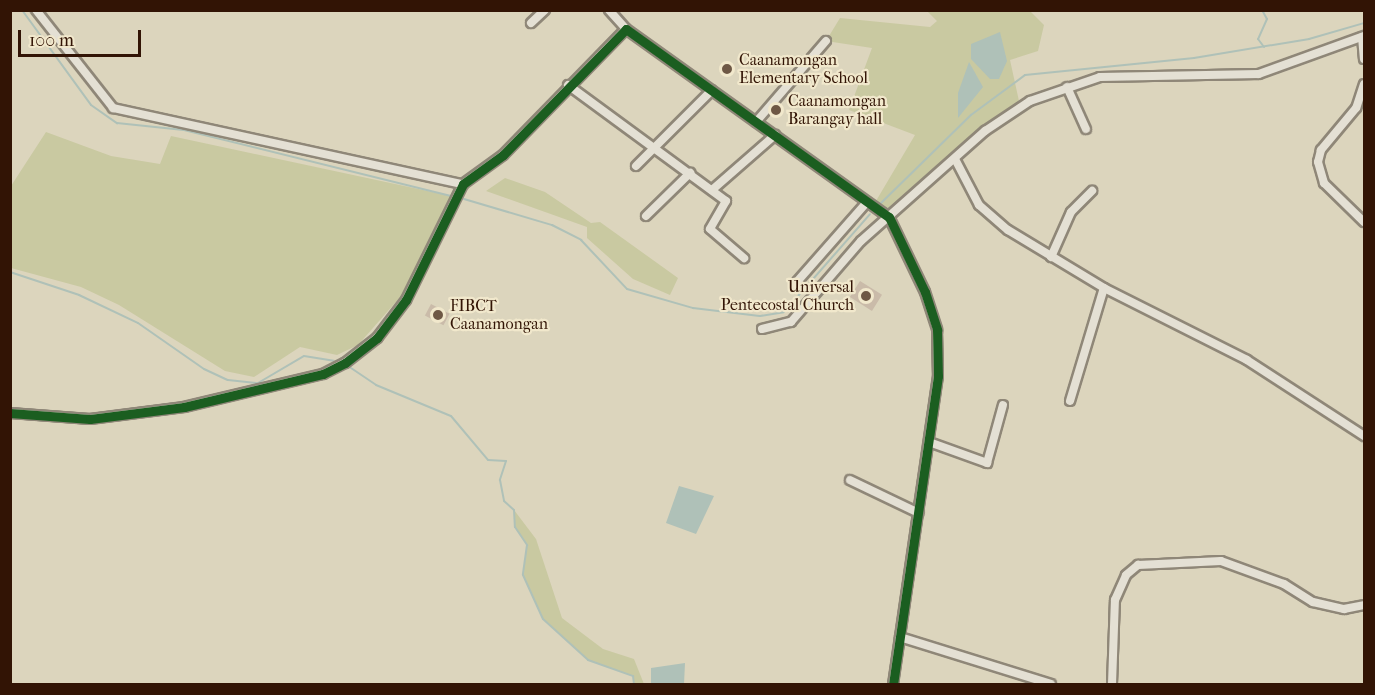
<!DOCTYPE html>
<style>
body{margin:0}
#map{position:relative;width:1375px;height:695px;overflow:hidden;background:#dcd5bd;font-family:"IM FELL French Canon",serif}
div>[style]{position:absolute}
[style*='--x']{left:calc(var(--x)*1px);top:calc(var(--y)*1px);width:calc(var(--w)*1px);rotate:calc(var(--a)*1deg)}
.green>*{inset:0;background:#c9c9a1}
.water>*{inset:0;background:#afc1b8}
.stream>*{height:2px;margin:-1px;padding:0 1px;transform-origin:1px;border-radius:1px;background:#afc1b8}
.building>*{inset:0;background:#cabba9;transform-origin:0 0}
.roads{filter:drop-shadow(2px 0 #8f8778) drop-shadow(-2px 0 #8f8778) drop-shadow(0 2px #8f8778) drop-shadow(0 -2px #8f8778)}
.minor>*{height:8px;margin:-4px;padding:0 4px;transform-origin:4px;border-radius:4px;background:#e4e0d4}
.cycleway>*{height:9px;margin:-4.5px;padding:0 4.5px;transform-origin:4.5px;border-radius:4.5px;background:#1b5e20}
.dots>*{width:16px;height:16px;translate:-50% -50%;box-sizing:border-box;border:3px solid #f1e8cc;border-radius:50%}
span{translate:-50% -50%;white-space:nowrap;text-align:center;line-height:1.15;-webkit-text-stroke:4.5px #f1e8cc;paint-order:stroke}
.poi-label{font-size:16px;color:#321405}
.left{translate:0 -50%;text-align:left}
.right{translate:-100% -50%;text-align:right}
.frame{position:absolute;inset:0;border:12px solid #321405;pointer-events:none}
.scale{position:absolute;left:18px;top:30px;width:123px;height:27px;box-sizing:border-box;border:3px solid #321405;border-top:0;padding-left:8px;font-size:18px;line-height:21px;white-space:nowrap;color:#321405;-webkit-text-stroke:4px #f1e8cc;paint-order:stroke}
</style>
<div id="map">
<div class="green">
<div style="clip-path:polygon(927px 11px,1030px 11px,1044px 25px,1038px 51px,1010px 60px,1019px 101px,889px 217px,873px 206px,915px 135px,849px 110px,872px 48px,826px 41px,840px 18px,930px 27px,937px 21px)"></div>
<div style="clip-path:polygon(46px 132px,111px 156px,160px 164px,171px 136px,451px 196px,402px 295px,358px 345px,337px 355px,300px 347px,254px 377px,225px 371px,119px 305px,81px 287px,11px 268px,11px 186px)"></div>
<div style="clip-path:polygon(505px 178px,545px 192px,591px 223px,600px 222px,678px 278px,670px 295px,633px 279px,587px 238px,587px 227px,486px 191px)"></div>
<div style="clip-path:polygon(514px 510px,536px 539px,562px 618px,603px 649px,634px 659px,644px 684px,634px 684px,633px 676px,588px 660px,543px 619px,523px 575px,527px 545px,515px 527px)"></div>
</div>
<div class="water">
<div style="clip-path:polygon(1000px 32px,1007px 61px,999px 79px,990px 79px,971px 59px,971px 44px)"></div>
<div style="clip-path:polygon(969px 62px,983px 87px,958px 118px,958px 93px)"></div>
<div style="clip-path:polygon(679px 486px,714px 496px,696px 534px,666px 523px)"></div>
<div style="clip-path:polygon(685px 663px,684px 684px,651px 684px,651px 668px)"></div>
</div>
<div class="stream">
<div style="--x:22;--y:10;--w:117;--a:54"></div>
<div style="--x:91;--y:105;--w:32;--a:35"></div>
<div style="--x:117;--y:123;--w:67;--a:6"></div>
<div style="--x:184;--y:130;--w:275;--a:13.9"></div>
<div style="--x:1262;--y:10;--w:10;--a:61"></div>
<div style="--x:1267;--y:19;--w:22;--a:114"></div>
<div style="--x:1258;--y:39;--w:10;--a:53"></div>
<div style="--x:464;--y:199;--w:92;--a:16.5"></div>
<div style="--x:552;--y:225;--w:33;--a:27"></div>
<div style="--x:581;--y:240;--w:67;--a:46.8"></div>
<div style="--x:627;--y:289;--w:69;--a:16.1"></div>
<div style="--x:693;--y:308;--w:67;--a:6.8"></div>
<div style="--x:760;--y:316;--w:24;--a:-9"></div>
<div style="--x:784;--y:312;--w:130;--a:-48.7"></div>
<div style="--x:879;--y:205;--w:129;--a:-44.4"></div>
<div style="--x:971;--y:115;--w:67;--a:-36.5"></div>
<div style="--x:1025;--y:75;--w:170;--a:-5.7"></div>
<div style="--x:1194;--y:58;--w:117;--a:-9.4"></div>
<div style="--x:1309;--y:39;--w:57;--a:-16.2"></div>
<div style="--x:10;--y:272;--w:73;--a:18.4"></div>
<div style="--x:79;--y:295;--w:65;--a:25.4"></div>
<div style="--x:138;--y:323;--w:80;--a:34.9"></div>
<div style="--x:204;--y:369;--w:26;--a:25"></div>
<div style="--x:228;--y:380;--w:30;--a:6"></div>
<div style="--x:258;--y:383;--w:53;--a:-30.4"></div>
<div style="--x:304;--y:356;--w:30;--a:9"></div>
<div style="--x:351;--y:368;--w:30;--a:34"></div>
<div style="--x:376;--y:385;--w:81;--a:22.5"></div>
<div style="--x:451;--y:416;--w:57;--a:49.9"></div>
<div style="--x:488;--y:460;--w:18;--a:3"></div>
<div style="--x:506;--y:461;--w:20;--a:108"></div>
<div style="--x:500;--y:480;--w:21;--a:79"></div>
<div style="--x:504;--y:501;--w:13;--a:42"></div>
<div style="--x:514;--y:510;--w:17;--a:87"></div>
<div style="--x:515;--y:527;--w:22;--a:56"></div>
<div style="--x:527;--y:545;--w:30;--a:98"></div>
<div style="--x:523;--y:575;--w:48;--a:65.6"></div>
<div style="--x:543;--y:619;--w:61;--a:42.3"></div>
<div style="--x:588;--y:660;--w:48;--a:19.6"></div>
<div style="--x:633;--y:676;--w:8;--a:83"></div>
</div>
<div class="building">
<div style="left:860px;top:281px;width:26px;height:19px;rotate:32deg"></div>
<div style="left:431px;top:304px;width:21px;height:13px;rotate:28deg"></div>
</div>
<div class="roads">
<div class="minor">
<div style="--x:36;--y:10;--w:125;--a:51.8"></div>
<div style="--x:113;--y:108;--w:358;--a:12.3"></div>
<div style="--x:609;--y:10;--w:25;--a:48"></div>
<div style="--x:531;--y:23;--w:19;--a:-43"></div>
<div style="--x:1362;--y:37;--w:22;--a:85"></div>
<div style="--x:1364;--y:84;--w:25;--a:108"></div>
<div style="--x:1356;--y:108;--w:55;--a:129.8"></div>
<div style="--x:1321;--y:150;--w:12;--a:104"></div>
<div style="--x:1318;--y:162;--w:22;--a:74"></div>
<div style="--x:1324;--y:183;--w:56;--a:44.3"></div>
<div style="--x:568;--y:85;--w:196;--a:36.3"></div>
<div style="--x:726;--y:201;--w:32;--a:120"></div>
<div style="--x:710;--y:229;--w:45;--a:40.5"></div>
<div style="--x:1067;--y:87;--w:46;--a:65.7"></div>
<div style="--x:756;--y:122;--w:107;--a:-49.2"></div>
<div style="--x:955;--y:159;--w:52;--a:62.4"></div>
<div style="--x:979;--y:205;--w:38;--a:41"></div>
<div style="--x:1008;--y:230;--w:112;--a:31.1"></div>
<div style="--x:1104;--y:288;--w:160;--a:26.7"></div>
<div style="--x:1247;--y:360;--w:140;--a:33"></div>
<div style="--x:636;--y:166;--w:107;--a:-45"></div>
<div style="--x:712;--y:190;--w:84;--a:-41.1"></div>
<div style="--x:646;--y:216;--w:62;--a:-44.3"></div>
<div style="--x:1051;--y:257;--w:49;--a:-66"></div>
<div style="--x:1071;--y:212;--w:30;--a:-45"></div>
<div style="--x:795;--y:284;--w:109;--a:-48.7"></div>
<div style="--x:762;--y:329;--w:30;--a:-14"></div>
<div style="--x:791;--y:322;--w:107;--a:-49.2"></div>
<div style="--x:861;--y:241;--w:166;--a:-41.6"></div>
<div style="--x:985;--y:131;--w:54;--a:-33.7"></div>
<div style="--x:1030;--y:101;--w:74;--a:-18.9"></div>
<div style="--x:1100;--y:77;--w:159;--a:-1.1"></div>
<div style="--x:1259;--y:74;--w:112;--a:-19.9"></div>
<div style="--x:1070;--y:401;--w:118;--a:-73.3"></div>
<div style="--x:10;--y:413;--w:80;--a:4.3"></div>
<div style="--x:90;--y:419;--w:95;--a:-7.3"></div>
<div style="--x:184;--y:407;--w:143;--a:-13.4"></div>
<div style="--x:323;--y:374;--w:25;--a:-27"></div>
<div style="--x:345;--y:363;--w:41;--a:-38"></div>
<div style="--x:377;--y:338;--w:48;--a:-52.7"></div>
<div style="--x:406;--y:300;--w:129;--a:-63.8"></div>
<div style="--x:463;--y:184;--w:49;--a:-35.9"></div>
<div style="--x:503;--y:155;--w:176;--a:-45.7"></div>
<div style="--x:626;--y:29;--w:323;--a:35.6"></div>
<div style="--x:889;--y:217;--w:83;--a:64.4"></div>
<div style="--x:925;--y:292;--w:40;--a:72"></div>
<div style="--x:937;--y:330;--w:46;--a:88.8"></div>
<div style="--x:938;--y:376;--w:311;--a:98.3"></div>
<div style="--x:929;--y:442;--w:62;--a:19.9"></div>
<div style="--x:987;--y:463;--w:60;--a:-74.6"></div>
<div style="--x:850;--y:480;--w:76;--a:25.6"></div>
<div style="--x:900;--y:637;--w:158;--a:17.3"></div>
<div style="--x:1112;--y:684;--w:84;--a:-88"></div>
<div style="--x:1115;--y:600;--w:27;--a:-66"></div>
<div style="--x:1126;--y:575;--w:16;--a:-40"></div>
<div style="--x:1138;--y:565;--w:83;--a:-2.8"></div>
<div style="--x:1221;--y:561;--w:67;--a:20.1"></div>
<div style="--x:1284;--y:584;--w:34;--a:32"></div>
<div style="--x:1313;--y:602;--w:32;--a:13"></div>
<div style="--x:1344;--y:609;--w:20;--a:-11"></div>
</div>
</div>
<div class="cycleway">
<div style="--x:10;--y:413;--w:80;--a:4.3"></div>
<div style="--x:90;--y:419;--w:95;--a:-7.3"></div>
<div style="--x:184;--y:407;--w:143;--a:-13.4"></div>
<div style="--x:323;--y:374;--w:25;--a:-27"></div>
<div style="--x:345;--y:363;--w:41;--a:-38"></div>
<div style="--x:377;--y:338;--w:48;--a:-52.7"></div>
<div style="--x:406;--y:300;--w:129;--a:-63.8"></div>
<div style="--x:463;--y:184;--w:49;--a:-35.9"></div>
<div style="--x:503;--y:155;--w:176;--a:-45.7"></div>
<div style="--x:626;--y:29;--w:323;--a:35.6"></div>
<div style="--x:889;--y:217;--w:83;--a:64.4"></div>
<div style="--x:925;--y:292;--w:40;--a:72"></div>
<div style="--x:937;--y:330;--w:46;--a:88.8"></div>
<div style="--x:938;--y:376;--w:311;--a:98.3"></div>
</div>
<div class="dots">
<div style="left:727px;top:69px;background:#6e5845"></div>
<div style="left:776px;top:110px;background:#6e5845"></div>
<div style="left:866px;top:296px;background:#6e5845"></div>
<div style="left:438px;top:315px;background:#6e5845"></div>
</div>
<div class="poi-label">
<span class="left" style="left:739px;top:69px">Caanamongan<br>Elementary School</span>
<span class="left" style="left:788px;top:110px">Caanamongan<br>Barangay hall</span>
<span class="right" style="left:854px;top:296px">Universal<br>Pentecostal Church</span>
<span class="left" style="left:450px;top:315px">FIBCT<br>Caanamongan</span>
</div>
<div class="frame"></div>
<div class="scale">100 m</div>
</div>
